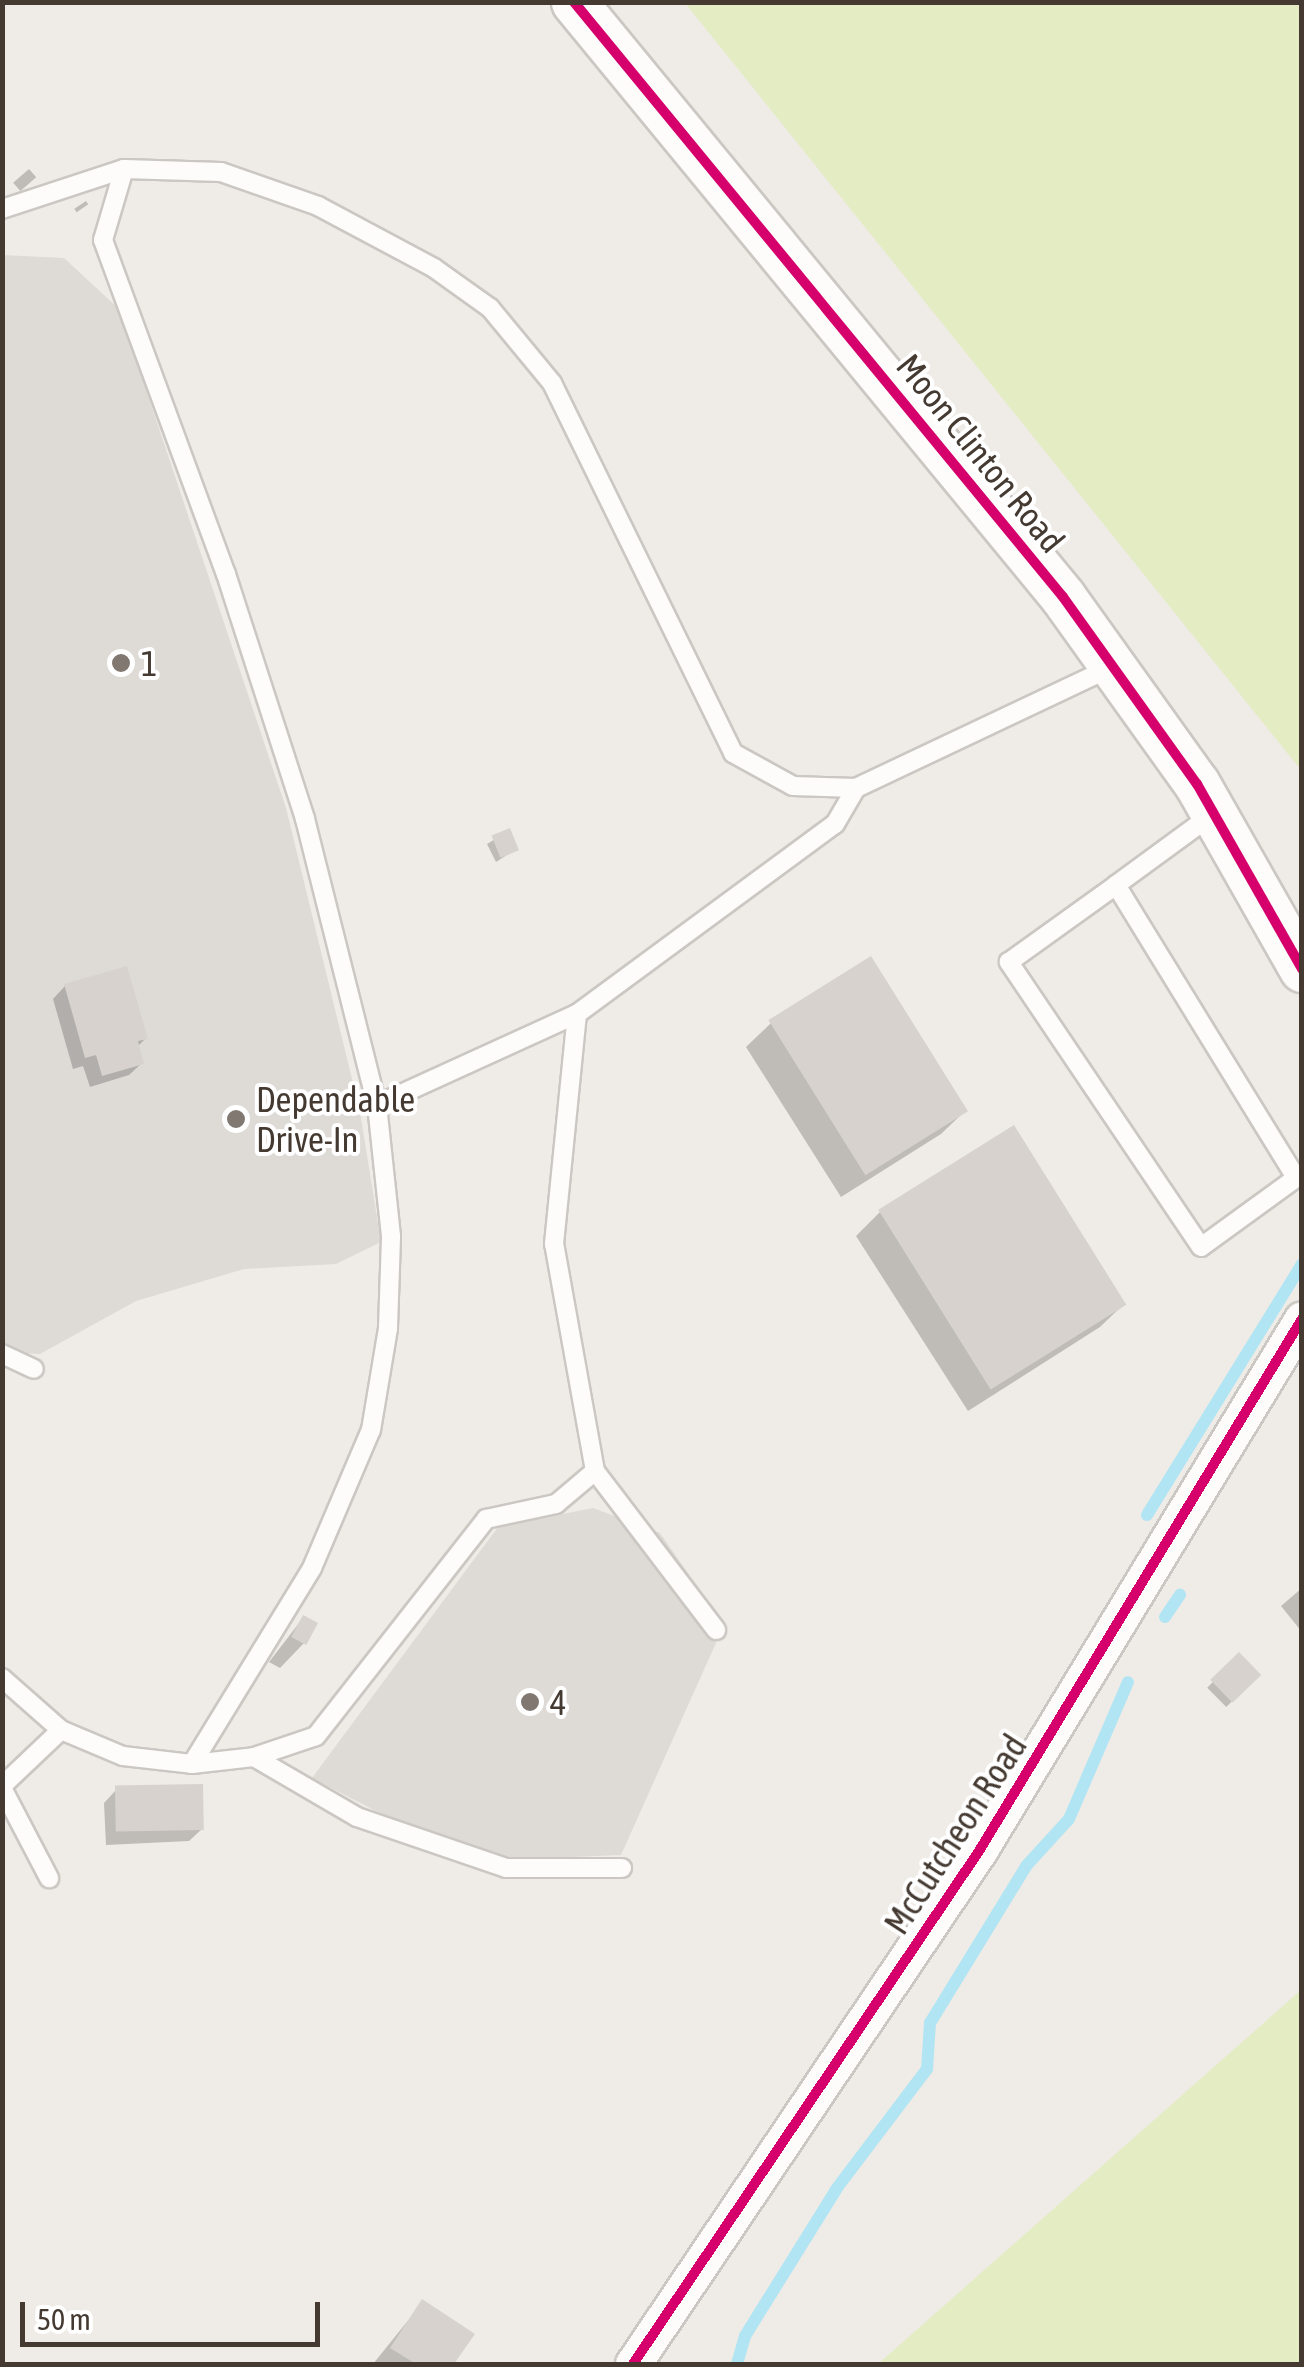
<!DOCTYPE html>
<style>
body{margin:0}
#map{position:relative;width:1304px;height:2367px;overflow:hidden;background:#efebe6;font-family:"Asap Condensed",sans-serif}
div>[style]{position:absolute}
[style*='--x']{left:calc(var(--x)*1px);top:calc(var(--y)*1px);width:calc(var(--w)*1px);rotate:calc(var(--a)*1deg)}
.green>*{inset:0;background:#e4ecc3}
.parking>*{inset:0;background:#dedad6}
.shadow>*{inset:0;background:#0003;transform-origin:0 0}
.stream>*{height:12px;margin:-6px;padding:0 6px;transform-origin:6px;border-radius:6px;background:#b1e5f3}
.building>*{inset:0;background:#d7d2cd;transform-origin:0 0}
.roads{filter:drop-shadow(2px 0 #cbc7c2) drop-shadow(-2px 0 #cbc7c2) drop-shadow(0 2px #cbc7c2) drop-shadow(0 -2px #cbc7c2)}
.service>*{height:18px;margin:-9px;padding:0 9px;transform-origin:9px;border-radius:9px;background:#fdfcfb}
.minor>*{height:35px;margin:-17.5px;padding:0 17.5px;transform-origin:17.5px;border-radius:17.5px;background:#fdfcfb}
.tertiary>*{height:45px;margin:-22.5px;padding:0 22.5px;transform-origin:22.5px;border-radius:22.5px;background:#fdfcfb}
.cycleway>*{height:10px;margin:-5px;padding:0 5px;transform-origin:5px;border-radius:5px;background:#d6006c}
.dots>*{width:28px;height:28px;translate:-50% -50%;box-sizing:border-box;border:5px solid #fff;border-radius:50%}
span{translate:-50% -50%;white-space:nowrap;text-align:center;line-height:1.15;-webkit-text-stroke:8px #fff;paint-order:stroke}
.street-label{font-size:35px;color:#453a32}
.poi-label{font-size:35px;color:#453a32}
.left{translate:0 -50%;text-align:left}
.frame{position:absolute;inset:0;border:5px solid #453a32;pointer-events:none}
.scale{position:absolute;left:20px;top:2302px;width:300px;height:45px;box-sizing:border-box;border:5px solid #453a32;border-top:0;padding-left:12px;font-size:30px;line-height:35px;white-space:nowrap;color:#453a32;-webkit-text-stroke:8px #fff;paint-order:stroke}
</style>
<div id="map">
<div class="green">
<div style="clip-path:polygon(685px 3px,1301px 3px,1301px 770px)"></div>
<div style="clip-path:polygon(1301px 1990px,1301px 2364px,878px 2364px)"></div>
</div>
<div class="parking">
<div style="clip-path:polygon(2px 255px,64px 258px,119px 309px,286px 808px,360px 1112px,381px 1242px,336px 1264px,244px 1269px,136px 1301px,40px 1354px,2px 1352px)"></div>
<div style="clip-path:polygon(593px 1508px,660px 1533px,724px 1625px,621px 1855px,520px 1859px,436px 1842px,312px 1778px,498px 1527px)"></div>
</div>
<div class="shadow">
<div style="left:29px;top:169px;width:11px;height:21px;rotate:49deg"></div>
<div style="left:86px;top:201px;width:4px;height:14px;rotate:56deg"></div>
<div style="clip-path:polygon(509px 831px,516px 849px,496px 862px,487px 844px)"></div>
<div style="clip-path:polygon(65px 986px,146px 1038px,137px 1047px,142px 1063px,129px 1075px,90px 1087px,83px 1066px,73px 1069px,53px 999px)"></div>
<div style="clip-path:polygon(771px 1023px,966px 1110px,941px 1134px,841px 1197px,746px 1047px)"></div>
<div style="clip-path:polygon(880px 1212px,1125px 1303px,1100px 1327px,968px 1411px,856px 1236px)"></div>
<div style="clip-path:polygon(1302px 1588px,1302px 1632px,1281px 1606px)"></div>
<div style="clip-path:polygon(303px 1618px,304px 1643px,280px 1668px,269px 1662px)"></div>
<div style="left:1239px;top:1656px;width:27px;height:45px;rotate:45deg"></div>
<div style="clip-path:polygon(116px 1790px,202px 1829px,189px 1841px,106px 1845px,104px 1803px)"></div>
<div style="clip-path:polygon(423px 2302px,471px 2334px,451px 2364px,373px 2364px)"></div>
</div>
<div class="stream">
<div style="--x:1147;--y:1515;--w:295;--a:-58.3"></div>
<div style="--x:1165;--y:1617;--w:27;--a:-56"></div>
<div style="--x:737;--y:2364;--w:29;--a:-74"></div>
<div style="--x:745;--y:2336;--w:174;--a:-58.1"></div>
<div style="--x:837;--y:2188;--w:149;--a:-52.9"></div>
<div style="--x:927;--y:2069;--w:46;--a:-86.3"></div>
<div style="--x:930;--y:2023;--w:185;--a:-58.5"></div>
<div style="--x:1027;--y:1865;--w:62;--a:-47.6"></div>
<div style="--x:1069;--y:1819;--w:149;--a:-66.7"></div>
</div>
<div class="building">
<div style="left:510px;top:828px;width:24px;height:20px;rotate:68deg"></div>
<div style="left:871px;top:956px;width:183px;height:121px;rotate:58deg"></div>
<div style="clip-path:polygon(127px 966px,148px 1039px,138px 1041px,144px 1064px,102px 1076px,96px 1055px,85px 1058px,64px 984px)"></div>
<div style="left:1014px;top:1125px;width:212px;height:160px;rotate:58deg"></div>
<div style="left:303px;top:1615px;width:17px;height:25px;rotate:28deg"></div>
<div style="left:1239px;top:1652px;width:32px;height:40px;rotate:46deg"></div>
<div style="left:203px;top:1784px;width:46px;height:88px;rotate:89deg"></div>
<div style="clip-path:polygon(422px 2299px,475px 2334px,454px 2364px,416px 2364px,390px 2348px)"></div>
</div>
<div class="roads">
<div class="service">
<div style="--x:124;--y:169;--w:74;--a:106.5"></div>
<div style="--x:103;--y:240;--w:356;--a:69.8"></div>
<div style="--x:226;--y:574;--w:257;--a:72.1"></div>
<div style="--x:305;--y:819;--w:295;--a:75.9"></div>
<div style="--x:2;--y:209;--w:128;--a:-18.2"></div>
<div style="--x:124;--y:169;--w:97;--a:1.8"></div>
<div style="--x:221;--y:172;--w:103;--a:19.3"></div>
<div style="--x:318;--y:206;--w:132;--a:28.1"></div>
<div style="--x:434;--y:268;--w:69;--a:35.5"></div>
<div style="--x:490;--y:308;--w:97;--a:50.4"></div>
<div style="--x:552;--y:383;--w:412;--a:63.9"></div>
<div style="--x:733;--y:753;--w:68;--a:28.8"></div>
<div style="--x:793;--y:786;--w:63;--a:1.8"></div>
<div style="--x:856;--y:788;--w:285;--a:-25.3"></div>
<div style="--x:1116;--y:885;--w:344;--a:58.4"></div>
<div style="--x:1296;--y:1178;--w:117;--a:144"></div>
<div style="--x:1201;--y:1247;--w:344;--a:-124"></div>
<div style="--x:1009;--y:962;--w:132;--a:-35.7"></div>
<div style="--x:1116;--y:885;--w:120;--a:-36.2"></div>
<div style="--x:2;--y:1354;--w:35;--a:25"></div>
<div style="--x:595;--y:1471;--w:200;--a:52.7"></div>
<div style="--x:2;--y:1678;--w:79;--a:41.4"></div>
<div style="--x:61;--y:1730;--w:67;--a:22.8"></div>
<div style="--x:123;--y:1756;--w:69;--a:6.6"></div>
<div style="--x:192;--y:1764;--w:62;--a:-6.4"></div>
<div style="--x:254;--y:1757;--w:65;--a:-18.7"></div>
<div style="--x:316;--y:1736;--w:276;--a:-51.9"></div>
<div style="--x:486;--y:1519;--w:72;--a:-12.1"></div>
<div style="--x:556;--y:1504;--w:51;--a:-40.2"></div>
<div style="--x:595;--y:1471;--w:231;--a:-100.2"></div>
<div style="--x:554;--y:1244;--w:231;--a:-84.3"></div>
<div style="--x:577;--y:1014;--w:320;--a:-36.4"></div>
<div style="--x:835;--y:824;--w:42;--a:-59.7"></div>
<div style="--x:254;--y:1757;--w:119;--a:30.2"></div>
<div style="--x:357;--y:1817;--w:157;--a:18.9"></div>
<div style="--x:506;--y:1868;--w:116;--a:0"></div>
<div style="--x:192;--y:1764;--w:230;--a:-58.5"></div>
<div style="--x:312;--y:1568;--w:150;--a:-66.9"></div>
<div style="--x:371;--y:1430;--w:103;--a:-80.5"></div>
<div style="--x:388;--y:1328;--w:92;--a:-88.1"></div>
<div style="--x:391;--y:1236;--w:132;--a:-96.1"></div>
<div style="--x:377;--y:1105;--w:220;--a:-24.5"></div>
<div style="--x:2;--y:1786;--w:81;--a:-43.5"></div>
<div style="--x:2;--y:1788;--w:102;--a:62.4"></div>
</div>
<div class="minor">
<div style="--x:633;--y:2364;--w:619;--a:-56"></div>
<div style="--x:979;--y:1851;--w:622;--a:-58.74"></div>
</div>
<div class="tertiary">
<div style="--x:574;--y:2;--w:770;--a:50.58"></div>
<div style="--x:1063;--y:597;--w:230;--a:54.4"></div>
<div style="--x:1197;--y:784;--w:213;--a:60.4"></div>
</div>
</div>
<div class="cycleway">
<div style="--x:574;--y:2;--w:770;--a:50.58"></div>
<div style="--x:1063;--y:597;--w:230;--a:54.4"></div>
<div style="--x:1197;--y:784;--w:213;--a:60.4"></div>
<div style="--x:633;--y:2364;--w:619;--a:-56"></div>
<div style="--x:979;--y:1851;--w:622;--a:-58.74"></div>
</div>
<div class="dots">
<div style="left:121px;top:663px;background:#807871"></div>
<div style="left:236px;top:1119px;background:#807871"></div>
<div style="left:530px;top:1702px;background:#807871"></div>
</div>
<div class="street-label">
<span style="left:981px;top:453px;rotate:51deg">Moon Clinton Road</span>
<span style="left:955px;top:1834px;rotate:-57deg">McCutcheon Road</span>
</div>
<div class="poi-label">
<span class="left" style="left:141px;top:663px">1</span>
<span class="left" style="left:256px;top:1119px">Dependable<br>Drive-In</span>
<span class="left" style="left:550px;top:1702px">4</span>
</div>
<div class="frame"></div>
<div class="scale">50 m</div>
</div>
